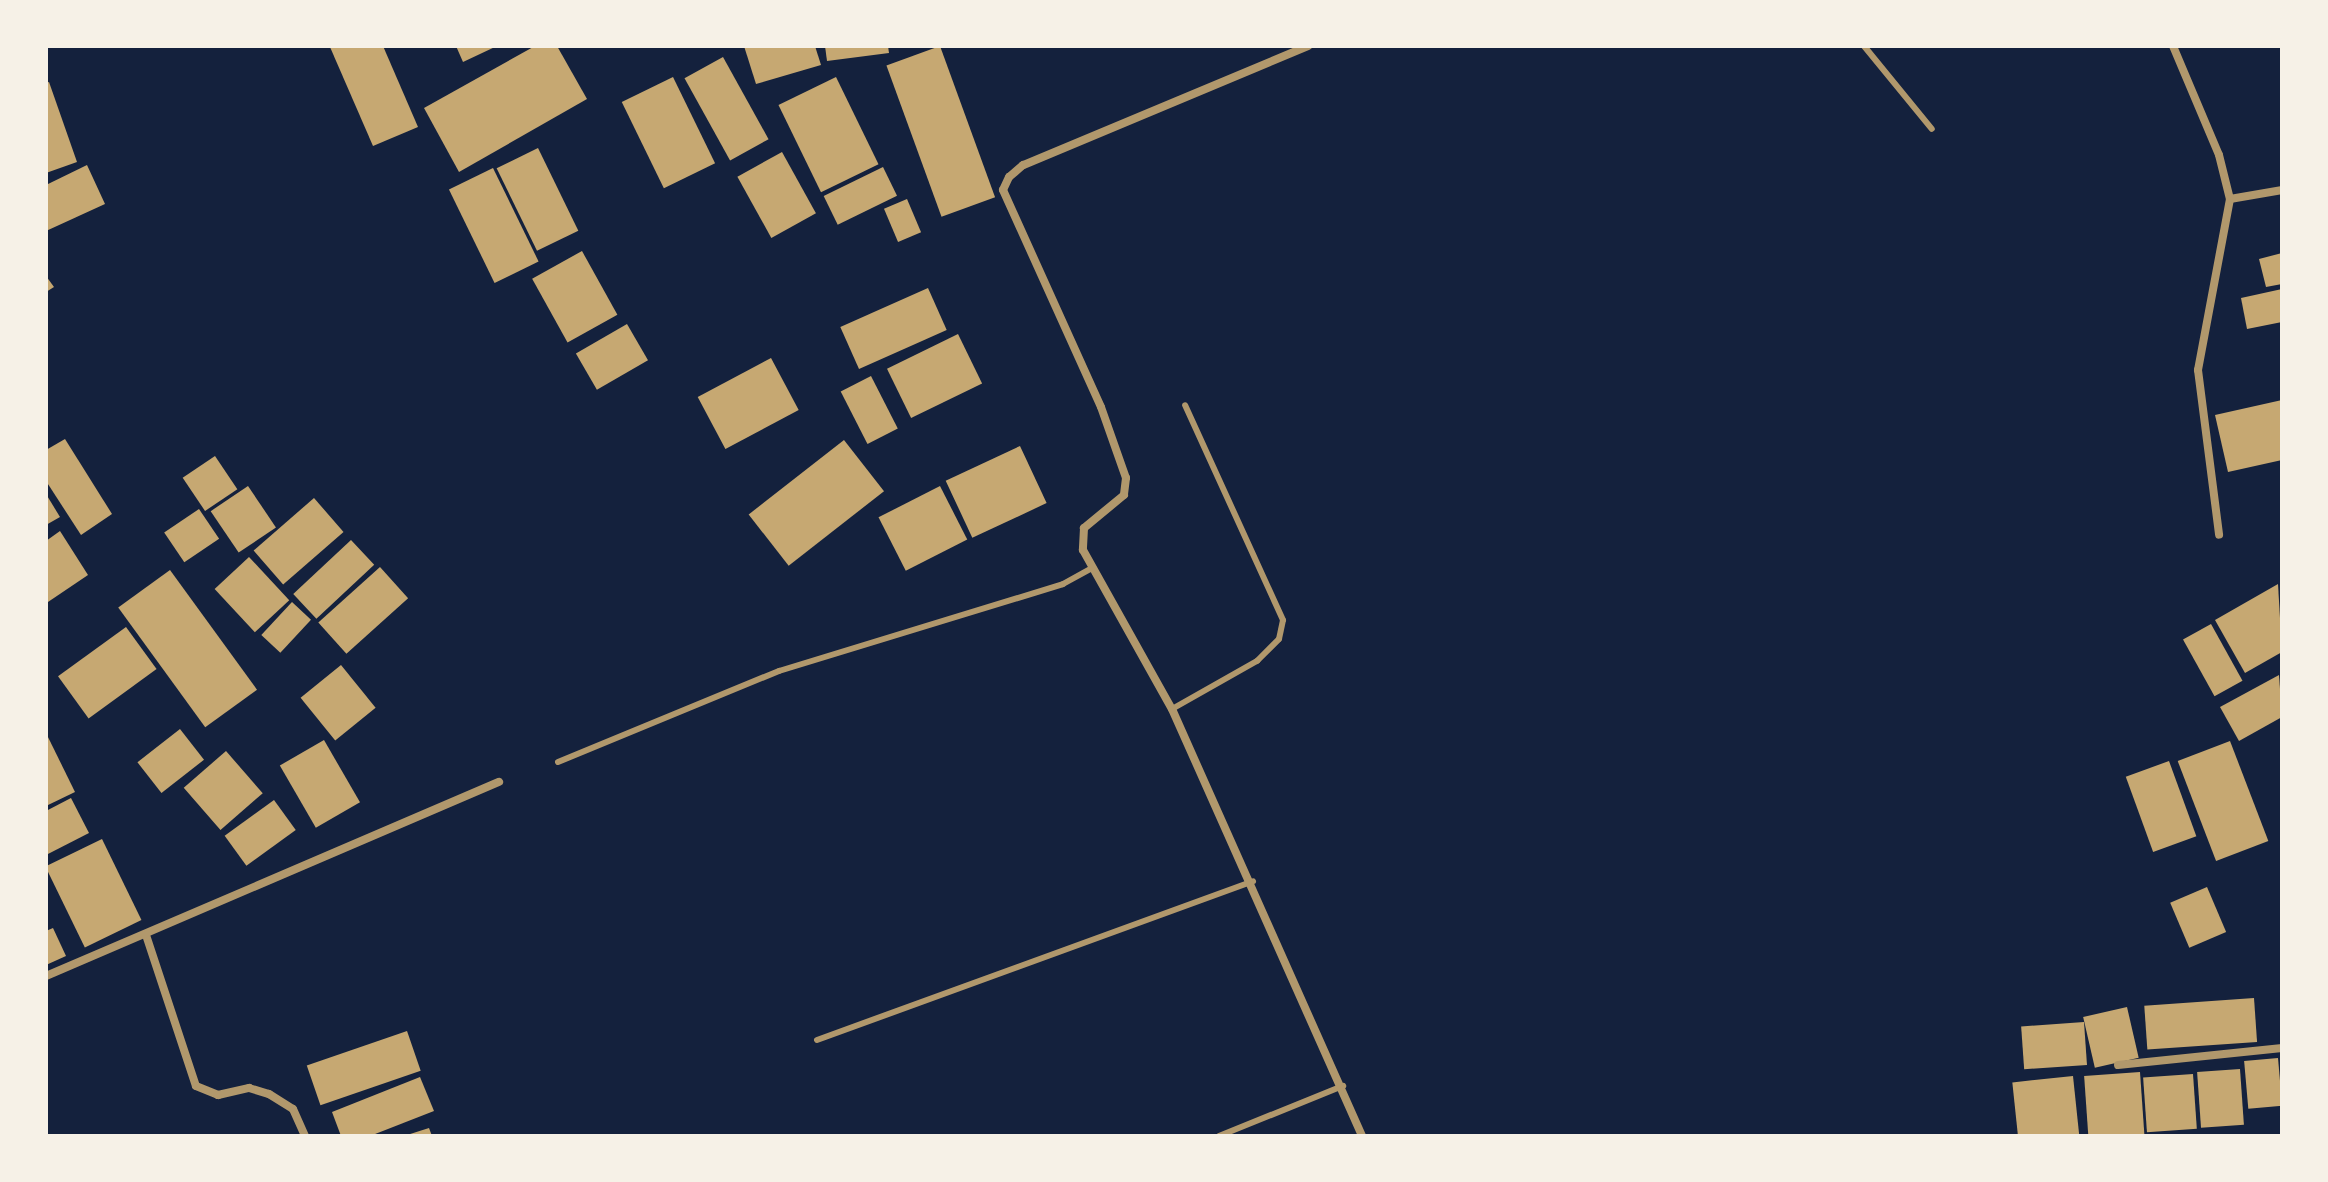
<!DOCTYPE html>
<style>
body{margin:0}
#map{position:relative;width:2328px;height:1182px;overflow:hidden;background:#14213d;font-family:Bitter,serif}
div>[style]{position:absolute}
[style*='--x']{left:calc(var(--x)*1px);top:calc(var(--y)*1px);width:calc(var(--w)*1px);rotate:calc(var(--a)*1deg)}
.building>*{inset:0;background:#c6a872;transform-origin:0 0}
.service>*{height:6px;margin:-3px;padding:0 3px;transform-origin:3px;border-radius:3px;background:#b1986c}
.minor>*{height:8px;margin:-4px;padding:0 4px;transform-origin:4px;border-radius:4px;background:#b1986c}
span{translate:-50% -50%;white-space:nowrap;text-align:center;line-height:1.15;-webkit-text-stroke:8px #f6f1e7;paint-order:stroke}
.frame{position:absolute;inset:0;border:48px solid #f6f1e7;pointer-events:none}
</style>
<div id="map">
<div class="building">
<div style="clip-path:polygon(383px 46px,418px 127px,373px 146px,330px 47px)"></div>
<div style="clip-path:polygon(456px 46px,497px 46px,463px 62px)"></div>
<div style="clip-path:polygon(535px 46px,557px 46px,587px 99px,459px 172px,424px 108px)"></div>
<div style="clip-path:polygon(744px 46px,815px 46px,821px 65px,756px 84px)"></div>
<div style="clip-path:polygon(825px 46px,888px 46px,889px 53px,827px 61px)"></div>
<div style="left:940px;top:46px;width:161px;height:57px;rotate:70deg"></div>
<div style="left:723px;top:57px;width:94px;height:44px;rotate:61deg"></div>
<div style="left:673px;top:77px;width:96px;height:57px;rotate:64deg"></div>
<div style="left:836px;top:77px;width:97px;height:64px;rotate:64deg"></div>
<div style="clip-path:polygon(49px 82px,77px 162px,46px 173px,46px 83px)"></div>
<div style="left:538px;top:148px;width:92px;height:46px;rotate:64deg"></div>
<div style="left:782px;top:152px;width:70px;height:51px;rotate:61deg"></div>
<div style="clip-path:polygon(87px 165px,105px 204px,46px 231px,46px 185px)"></div>
<div style="left:883px;top:167px;width:32px;height:66px;rotate:64deg"></div>
<div style="left:493px;top:168px;width:104px;height:49px;rotate:64deg"></div>
<div style="left:907px;top:199px;width:36px;height:25px;rotate:67deg"></div>
<div style="left:582px;top:251px;width:73px;height:57px;rotate:61deg"></div>
<div style="clip-path:polygon(2282px 253px,2282px 284px,2266px 287px,2259px 259px)"></div>
<div style="clip-path:polygon(46px 276px,54px 287px,46px 292px)"></div>
<div style="left:928px;top:288px;width:46px;height:96px;rotate:66deg"></div>
<div style="clip-path:polygon(2282px 289px,2282px 322px,2247px 329px,2241px 298px)"></div>
<div style="left:627px;top:324px;width:42px;height:59px;rotate:60deg"></div>
<div style="left:958px;top:334px;width:55px;height:79px;rotate:64deg"></div>
<div style="left:771px;top:358px;width:59px;height:83px;rotate:62deg"></div>
<div style="left:871px;top:376px;width:59px;height:34px;rotate:63deg"></div>
<div style="clip-path:polygon(2282px 400px,2282px 460px,2228px 472px,2215px 415px)"></div>
<div style="clip-path:polygon(65px 439px,112px 514px,81px 535px,46px 481px,46px 450px)"></div>
<div style="left:844px;top:440px;width:65px;height:121px;rotate:52deg"></div>
<div style="left:1020px;top:446px;width:63px;height:82px;rotate:65deg"></div>
<div style="left:215px;top:456px;width:40px;height:39px;rotate:56deg"></div>
<div style="left:248px;top:486px;width:50px;height:45px;rotate:56deg"></div>
<div style="left:940px;top:486px;width:60px;height:69px;rotate:63deg"></div>
<div style="clip-path:polygon(46px 494px,60px 517px,46px 525px)"></div>
<div style="left:314px;top:498px;width:45px;height:80px;rotate:49deg"></div>
<div style="left:199px;top:509px;width:36px;height:42px;rotate:56deg"></div>
<div style="clip-path:polygon(60px 531px,88px 575px,48px 602px,46px 541px)"></div>
<div style="left:351px;top:540px;width:34px;height:79px;rotate:47deg"></div>
<div style="left:249px;top:557px;width:59px;height:47px;rotate:47deg"></div>
<div style="left:380px;top:567px;width:42px;height:83px;rotate:48deg"></div>
<div style="left:170px;top:570px;width:148px;height:64px;rotate:54deg"></div>
<div style="clip-path:polygon(2278px 584px,2282px 652px,2245px 673px,2215px 620px)"></div>
<div style="left:292px;top:602px;width:26px;height:45px;rotate:43deg"></div>
<div style="left:2211px;top:624px;width:65px;height:32px;rotate:61deg"></div>
<div style="left:126px;top:627px;width:52px;height:84px;rotate:54deg"></div>
<div style="left:341px;top:665px;width:55px;height:52px;rotate:51deg"></div>
<div style="clip-path:polygon(2279px 675px,2282px 717px,2239px 741px,2220px 707px)"></div>
<div style="left:180px;top:729px;width:39px;height:54px;rotate:52deg"></div>
<div style="clip-path:polygon(46px 733px,75px 792px,46px 806px)"></div>
<div style="left:324px;top:740px;width:72px;height:51px;rotate:60deg"></div>
<div style="left:2230px;top:741px;width:107px;height:56px;rotate:69deg"></div>
<div style="left:226px;top:751px;width:56px;height:56px;rotate:49deg"></div>
<div style="left:2169px;top:761px;width:80px;height:46px;rotate:70deg"></div>
<div style="clip-path:polygon(71px 798px,89px 833px,46px 855px,46px 811px)"></div>
<div style="left:274px;top:800px;width:37px;height:61px;rotate:54deg"></div>
<div style="left:102px;top:839px;width:90px;height:63px;rotate:64deg"></div>
<div style="left:2207px;top:887px;width:49px;height:40px;rotate:67deg"></div>
<div style="clip-path:polygon(53px 928px,66px 956px,46px 965px,46px 931px)"></div>
<div style="left:2254px;top:998px;width:44px;height:110px;rotate:86deg"></div>
<div style="left:2127px;top:1007px;width:52px;height:45px;rotate:77deg"></div>
<div style="left:2084px;top:1022px;width:43px;height:63px;rotate:86deg"></div>
<div style="left:407px;top:1031px;width:42px;height:106px;rotate:71deg"></div>
<div style="left:2278px;top:1058px;width:48px;height:34px;rotate:85deg"></div>
<div style="left:2240px;top:1069px;width:56px;height:43px;rotate:86deg"></div>
<div style="left:2140px;top:1072px;width:64px;height:56px;rotate:86deg"></div>
<div style="left:2193px;top:1074px;width:55px;height:50px;rotate:86deg"></div>
<div style="left:2073px;top:1076px;width:60px;height:61px;rotate:84deg"></div>
<div style="clip-path:polygon(420px 1077px,434px 1111px,370px 1136px,341px 1136px,332px 1112px)"></div>
<div style="clip-path:polygon(429px 1128px,432px 1136px,407px 1136px,407px 1135px)"></div>
</div>
<div class="service">
<div style="--x:1864;--y:46;--w:107;--a:50.7"></div>
<div style="--x:1172;--y:709;--w:98;--a:-29.5"></div>
<div style="--x:1257;--y:661;--w:31;--a:-45"></div>
<div style="--x:1279;--y:639;--w:19;--a:-78"></div>
<div style="--x:1283;--y:620;--w:236;--a:-114.5"></div>
<div style="--x:558;--y:762;--w:239;--a:-22.4"></div>
<div style="--x:779;--y:671;--w:297;--a:-17"></div>
<div style="--x:1063;--y:584;--w:33;--a:-29"></div>
<div style="--x:817;--y:1040;--w:464;--a:-20"></div>
<div style="--x:1219;--y:1136;--w:134;--a:-22"></div>
</div>
<div class="minor">
<div style="--x:1308;--y:46;--w:309;--a:157.3"></div>
<div style="--x:1023;--y:165;--w:18;--a:139"></div>
<div style="--x:1009;--y:177;--w:14;--a:115"></div>
<div style="--x:1003;--y:190;--w:238;--a:65.7"></div>
<div style="--x:1101;--y:407;--w:75;--a:70.6"></div>
<div style="--x:1126;--y:478;--w:17;--a:97"></div>
<div style="--x:1124;--y:495;--w:52;--a:140.5"></div>
<div style="--x:1084;--y:528;--w:22;--a:93"></div>
<div style="--x:1083;--y:550;--w:182;--a:60.8"></div>
<div style="--x:1172;--y:709;--w:467;--a:66"></div>
<div style="--x:2173;--y:46;--w:118;--a:67.1"></div>
<div style="--x:2219;--y:155;--w:45;--a:76"></div>
<div style="--x:2230;--y:199;--w:174;--a:100.6"></div>
<div style="--x:2198;--y:370;--w:166;--a:82.7"></div>
<div style="--x:2230;--y:199;--w:53;--a:-9.8"></div>
<div style="--x:146;--y:935;--w:159;--a:71.7"></div>
<div style="--x:196;--y:1086;--w:24;--a:22"></div>
<div style="--x:218;--y:1095;--w:32;--a:-13"></div>
<div style="--x:249;--y:1088;--w:21;--a:17"></div>
<div style="--x:269;--y:1094;--w:28;--a:32"></div>
<div style="--x:293;--y:1109;--w:30;--a:66"></div>
<div style="--x:46;--y:976;--w:493;--a:-23.2"></div>
<div style="--x:2118;--y:1065;--w:165;--a:-5.9"></div>
</div>
<div class="frame"></div>
</div>
